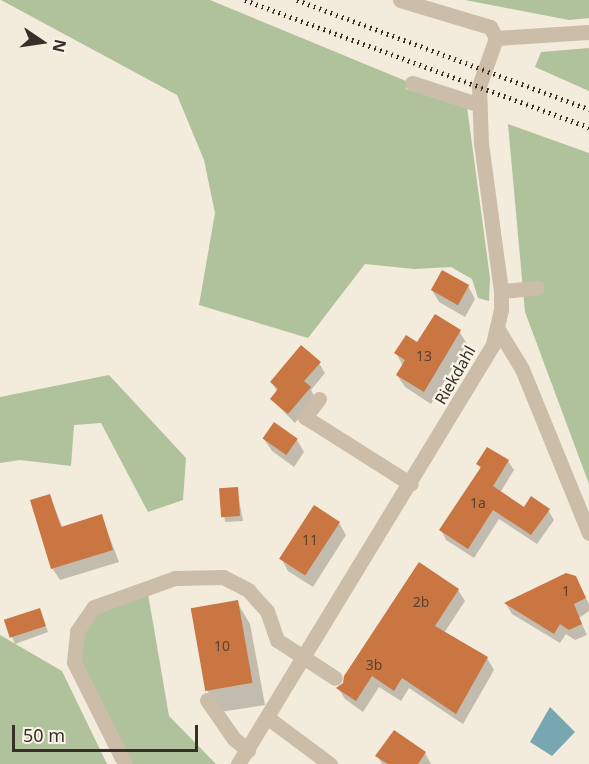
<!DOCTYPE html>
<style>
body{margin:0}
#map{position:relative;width:589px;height:764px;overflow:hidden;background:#f3ebdb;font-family:"Noto Sans",sans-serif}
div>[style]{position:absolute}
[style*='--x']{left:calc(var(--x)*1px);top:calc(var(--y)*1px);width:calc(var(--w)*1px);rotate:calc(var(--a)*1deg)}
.green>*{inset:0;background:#b0c29b}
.water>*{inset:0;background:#79a7b1}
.shadow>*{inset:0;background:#0003}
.building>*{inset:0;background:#ca7642;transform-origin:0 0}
.minor>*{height:15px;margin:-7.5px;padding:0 7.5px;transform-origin:7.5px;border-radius:7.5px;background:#cbbda7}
.rail>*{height:4.5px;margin-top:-2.25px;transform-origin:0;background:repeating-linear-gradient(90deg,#372f28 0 1.5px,transparent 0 6px)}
span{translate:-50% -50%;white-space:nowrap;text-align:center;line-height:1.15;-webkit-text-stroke:4.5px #faf4e8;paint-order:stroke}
.number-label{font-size:14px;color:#5c412e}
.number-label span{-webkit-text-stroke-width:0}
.street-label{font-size:16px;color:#372f28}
.north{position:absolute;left:12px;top:12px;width:60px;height:60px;-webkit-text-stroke:4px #faf4e8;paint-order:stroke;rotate:103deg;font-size:16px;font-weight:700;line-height:24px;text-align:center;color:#372f28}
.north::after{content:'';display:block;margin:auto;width:21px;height:27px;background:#372f28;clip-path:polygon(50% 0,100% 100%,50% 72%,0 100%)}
.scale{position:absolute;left:12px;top:725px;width:186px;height:27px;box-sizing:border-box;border:3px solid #372f28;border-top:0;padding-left:8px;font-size:18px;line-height:21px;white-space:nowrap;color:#372f28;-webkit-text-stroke:4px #faf4e8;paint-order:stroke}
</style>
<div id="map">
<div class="green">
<div style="clip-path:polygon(1px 0,210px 0,406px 81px,406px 89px,467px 107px,490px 278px,489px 301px,478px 298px,472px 279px,451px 267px,414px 269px,365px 264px,308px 338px,199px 305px,215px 213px,204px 160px,177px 95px)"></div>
<div style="clip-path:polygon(465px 0,589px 0,589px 18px,569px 20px)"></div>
<div style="clip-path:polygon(589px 48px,589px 91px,535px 67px,541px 52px)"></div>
<div style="clip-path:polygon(508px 124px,589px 153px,589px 484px,525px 312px)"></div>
<div style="clip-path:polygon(109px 375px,186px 458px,183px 500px,148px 512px,101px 423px,74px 425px,71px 466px,20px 460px,0 463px,0 397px)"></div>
<div style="clip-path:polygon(147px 588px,169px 716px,216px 764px,125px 764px,74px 662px,77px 631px,94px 607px)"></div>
<div style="clip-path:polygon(0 635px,62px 671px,107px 764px,0 764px)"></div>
</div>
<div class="water">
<div style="clip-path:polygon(550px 707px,575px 732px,552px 756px,530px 742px)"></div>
</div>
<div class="shadow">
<div style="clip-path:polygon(468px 286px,475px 299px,465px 317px,439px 302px,432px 290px)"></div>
<div style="clip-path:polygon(459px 331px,467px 344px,431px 404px,405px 387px,397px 375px,403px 366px,396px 353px)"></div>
<div style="clip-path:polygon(319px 363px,325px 373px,311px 390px,315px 398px,295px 423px,271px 399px,277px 392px,272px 382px)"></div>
<div style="clip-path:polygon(264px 439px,297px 440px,304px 452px,294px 467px,272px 451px)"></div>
<div style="clip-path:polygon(508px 461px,514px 470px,500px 493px,524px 509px,548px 510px,554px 520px,537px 544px,499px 519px,474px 558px,446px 540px,441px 530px,481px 469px,478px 464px)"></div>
<div style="clip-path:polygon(221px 489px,237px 489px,243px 521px,225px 522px)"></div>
<div style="clip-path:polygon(49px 496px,63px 528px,101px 515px,119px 562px,60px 580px,52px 568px)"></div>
<div style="clip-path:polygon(339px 523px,346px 535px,313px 587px,288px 571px,281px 558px)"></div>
<div style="clip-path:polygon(575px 577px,589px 604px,589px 611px,579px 618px,587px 635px,575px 640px,566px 634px,560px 643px,512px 614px,506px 604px)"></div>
<div style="clip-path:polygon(458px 590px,465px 601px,444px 633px,487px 658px,494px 670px,463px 724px,409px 688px,401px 701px,379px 687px,363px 712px,345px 699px,338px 688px)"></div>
<div style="clip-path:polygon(237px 602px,250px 624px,265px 705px,220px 712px,207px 690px,192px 610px)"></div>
<div style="clip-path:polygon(42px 616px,48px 632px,15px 644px,6px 622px)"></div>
<div style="clip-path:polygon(425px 753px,431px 764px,382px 764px,377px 756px)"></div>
</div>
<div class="building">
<div style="left:442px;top:270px;width:31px;height:23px;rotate:29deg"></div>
<div style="clip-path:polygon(435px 314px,461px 330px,424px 392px,396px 375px,405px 360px,394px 353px,406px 335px,417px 342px)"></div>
<div style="clip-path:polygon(301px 345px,321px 362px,304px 381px,311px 387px,288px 414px,270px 399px,278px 389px,270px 382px)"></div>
<div style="left:274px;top:422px;width:29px;height:20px;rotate:35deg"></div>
<div style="clip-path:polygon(487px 447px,509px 460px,493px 486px,524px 507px,531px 496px,550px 509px,531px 535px,493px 510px,468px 549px,439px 530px,481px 467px,476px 464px)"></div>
<div style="left:238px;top:487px;width:29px;height:19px;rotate:86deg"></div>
<div style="clip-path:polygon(50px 494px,61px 527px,102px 514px,113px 550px,51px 569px,30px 500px)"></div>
<div style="left:314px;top:505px;width:31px;height:64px;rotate:33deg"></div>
<div style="clip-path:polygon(419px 562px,459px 589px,435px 626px,488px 657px,456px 714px,402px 678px,394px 691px,372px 676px,356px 701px,336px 688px,343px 683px,344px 676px)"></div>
<div style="clip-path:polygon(566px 573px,576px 576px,586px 598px,574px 604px,582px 624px,569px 630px,560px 624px,554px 634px,504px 603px)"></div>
<div style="left:238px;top:600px;width:84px;height:48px;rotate:80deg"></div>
<div style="left:40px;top:608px;width:19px;height:38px;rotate:72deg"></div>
<div style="clip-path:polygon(394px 730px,426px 752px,418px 764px,388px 764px,375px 756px)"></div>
</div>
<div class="minor">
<div style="--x:400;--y:0;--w:94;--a:16.7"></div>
<div style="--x:490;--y:27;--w:13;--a:61"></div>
<div style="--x:496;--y:38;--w:93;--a:-3.7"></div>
<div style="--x:412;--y:83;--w:71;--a:17.9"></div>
<div style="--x:501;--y:291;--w:36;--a:-5"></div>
<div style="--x:497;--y:328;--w:48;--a:58.6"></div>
<div style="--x:522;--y:369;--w:177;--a:67.8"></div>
<div style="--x:319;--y:399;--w:23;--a:128"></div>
<div style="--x:305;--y:417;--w:125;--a:32.3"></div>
<div style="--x:207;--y:700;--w:47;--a:55.3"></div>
<div style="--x:234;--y:739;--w:18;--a:38"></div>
<div style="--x:268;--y:718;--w:77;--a:36.6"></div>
<div style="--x:125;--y:764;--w:114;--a:-116.6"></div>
<div style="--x:74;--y:662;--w:31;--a:-84"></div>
<div style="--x:77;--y:631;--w:29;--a:-55"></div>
<div style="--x:94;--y:607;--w:86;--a:-19.7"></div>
<div style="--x:175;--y:578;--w:48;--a:-1.2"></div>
<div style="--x:223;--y:577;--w:28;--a:27"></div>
<div style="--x:248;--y:590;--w:28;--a:48"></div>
<div style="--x:267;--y:611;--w:31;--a:71"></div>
<div style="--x:277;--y:640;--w:69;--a:33.2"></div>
<div style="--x:238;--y:764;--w:491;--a:-58.7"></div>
<div style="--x:493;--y:344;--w:35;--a:-77"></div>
<div style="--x:501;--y:310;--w:19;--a:-90"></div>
<div style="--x:501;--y:291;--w:148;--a:-97.7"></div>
<div style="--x:481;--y:144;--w:58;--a:-92"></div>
<div style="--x:479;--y:86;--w:51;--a:-70.5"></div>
</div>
<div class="rail">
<div style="--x:245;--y:0;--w:367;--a:20.3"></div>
<div style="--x:297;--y:0;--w:312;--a:20.5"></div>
</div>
<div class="number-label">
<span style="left:424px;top:356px">13</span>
<span style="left:478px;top:503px">1a</span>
<span style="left:310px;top:540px">11</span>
<span style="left:566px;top:591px">1</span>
<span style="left:421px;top:602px">2b</span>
<span style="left:222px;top:646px">10</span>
<span style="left:374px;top:665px">3b</span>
</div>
<div class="street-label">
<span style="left:455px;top:375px;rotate:-60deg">Riekdahl</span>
</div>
<div class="north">N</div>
<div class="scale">50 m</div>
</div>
